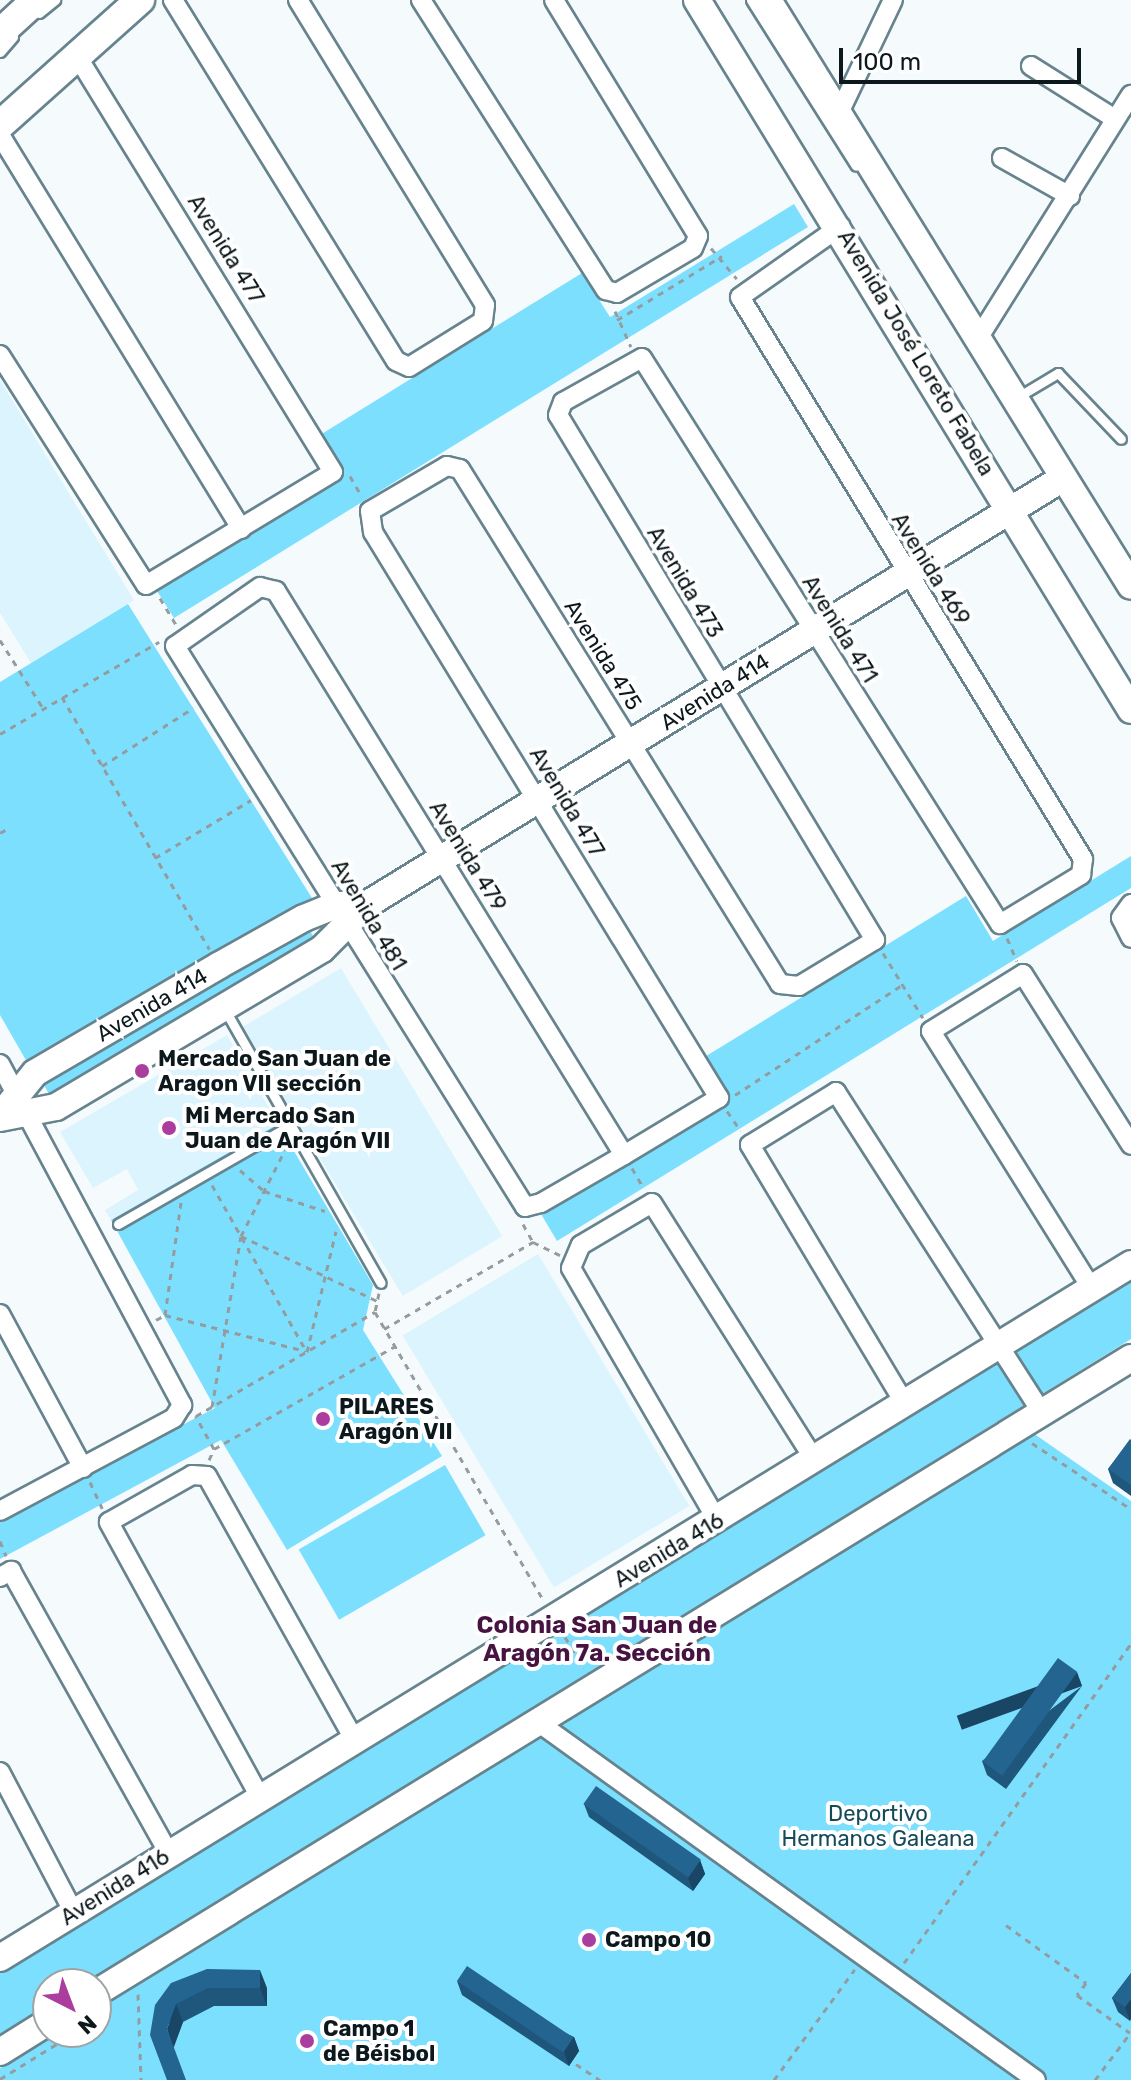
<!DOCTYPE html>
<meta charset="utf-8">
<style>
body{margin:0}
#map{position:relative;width:1131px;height:2080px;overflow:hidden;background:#f5fbfd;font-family:Rubik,sans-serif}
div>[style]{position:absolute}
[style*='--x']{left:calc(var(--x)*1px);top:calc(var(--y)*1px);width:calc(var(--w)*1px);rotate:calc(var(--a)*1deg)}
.built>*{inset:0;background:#dcf4fd;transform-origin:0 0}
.green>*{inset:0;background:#7ddffe;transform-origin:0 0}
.path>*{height:3px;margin-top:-1.5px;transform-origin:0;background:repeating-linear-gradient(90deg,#949c9f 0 6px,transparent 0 12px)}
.roads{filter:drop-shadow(2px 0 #67848e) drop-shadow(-2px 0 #67848e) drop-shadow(0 2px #67848e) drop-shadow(0 -2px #67848e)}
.lane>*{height:9px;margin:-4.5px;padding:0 4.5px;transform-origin:4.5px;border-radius:4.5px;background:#fff}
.street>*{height:18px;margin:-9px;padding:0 9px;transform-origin:9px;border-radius:9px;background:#fff}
.secondary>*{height:26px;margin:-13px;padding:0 13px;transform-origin:13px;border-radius:13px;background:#fff}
.primary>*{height:28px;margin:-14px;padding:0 14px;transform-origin:14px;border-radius:14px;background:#fff}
.wall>*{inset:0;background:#1f567c}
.shaded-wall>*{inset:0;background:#194665;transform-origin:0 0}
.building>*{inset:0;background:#246490;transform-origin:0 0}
.dots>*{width:22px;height:22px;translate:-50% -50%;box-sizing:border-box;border:4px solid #fff;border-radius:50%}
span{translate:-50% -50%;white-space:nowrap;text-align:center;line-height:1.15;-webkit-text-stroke:8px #fff;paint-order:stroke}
.street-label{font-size:22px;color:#0d181c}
.poi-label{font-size:22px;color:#0d181c;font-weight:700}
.left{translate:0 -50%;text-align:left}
.park-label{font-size:22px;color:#144a59}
.neighbourhood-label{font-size:24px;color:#471341;font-weight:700}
.north{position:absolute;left:32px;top:1968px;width:80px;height:80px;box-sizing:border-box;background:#fff;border:2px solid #9ea3a4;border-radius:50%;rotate:138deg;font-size:22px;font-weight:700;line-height:32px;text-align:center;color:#0d181c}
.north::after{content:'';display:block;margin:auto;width:28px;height:36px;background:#aa3d9d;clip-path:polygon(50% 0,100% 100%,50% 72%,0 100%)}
.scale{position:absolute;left:839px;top:48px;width:242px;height:36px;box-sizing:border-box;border:4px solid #0d181c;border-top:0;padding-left:10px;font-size:24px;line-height:28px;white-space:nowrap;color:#0d181c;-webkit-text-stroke:6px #fff;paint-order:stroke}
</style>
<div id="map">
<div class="built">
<div style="clip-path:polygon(0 380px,134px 600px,31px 663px,0 613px)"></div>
<div style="left:341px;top:968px;width:313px;height:116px;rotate:59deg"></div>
<div style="clip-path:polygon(227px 1035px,278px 1124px,111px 1220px,105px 1210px,138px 1190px,127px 1169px,93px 1188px,60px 1132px)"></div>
<div style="left:538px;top:1254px;width:294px;height:158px;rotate:59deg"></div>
</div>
<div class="green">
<div style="clip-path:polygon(794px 204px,808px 227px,174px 618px,157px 591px,344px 475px,320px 435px,582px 273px,610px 317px)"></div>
<div style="clip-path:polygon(128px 604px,312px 898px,27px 1062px,0 1015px,0 682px)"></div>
<div style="clip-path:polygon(1131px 856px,1131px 888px,557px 1241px,541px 1214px,728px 1099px,703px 1058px,966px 896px,993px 941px)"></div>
<div style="clip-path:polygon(305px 921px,320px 949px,51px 1098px,38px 1074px)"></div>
<div style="clip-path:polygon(278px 1124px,373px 1285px,363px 1330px,442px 1456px,287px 1550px,221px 1440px,0 1559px,0 1520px,215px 1408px,111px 1220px)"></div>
<div style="clip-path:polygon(1131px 1271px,1131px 1339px,89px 1984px,48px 1984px,48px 2009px,0 2039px,0 1968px)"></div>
<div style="clip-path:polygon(1033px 1433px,1131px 1501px,1131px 2080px,0 2080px,0 2068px,59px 2032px,96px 2032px,96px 2009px)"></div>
<div style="left:445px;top:1465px;width:81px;height:169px;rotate:60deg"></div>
</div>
<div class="path">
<div style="--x:711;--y:248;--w:40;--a:50"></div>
<div style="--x:615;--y:311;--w:39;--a:66"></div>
<div style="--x:617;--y:320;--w:123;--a:-31.4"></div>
<div style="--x:350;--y:476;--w:24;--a:60"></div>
<div style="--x:160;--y:598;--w:33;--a:59"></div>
<div style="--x:0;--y:640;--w:80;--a:57.7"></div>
<div style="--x:62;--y:697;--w:292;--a:59.7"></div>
<div style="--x:0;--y:734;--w:184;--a:-30.1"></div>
<div style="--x:102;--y:766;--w:108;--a:-32.5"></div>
<div style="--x:0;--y:833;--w:10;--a:-29"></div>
<div style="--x:155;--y:858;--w:112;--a:-31.1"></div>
<div style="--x:1007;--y:938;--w:25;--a:67"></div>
<div style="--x:883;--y:953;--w:76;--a:58.4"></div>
<div style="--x:735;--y:1095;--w:200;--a:-33.4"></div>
<div style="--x:727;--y:1111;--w:24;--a:55"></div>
<div style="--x:632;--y:1168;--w:24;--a:60"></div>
<div style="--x:240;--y:1170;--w:32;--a:41"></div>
<div style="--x:264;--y:1191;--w:64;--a:18.2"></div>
<div style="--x:212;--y:1185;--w:192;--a:60.4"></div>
<div style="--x:523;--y:1224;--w:21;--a:61"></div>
<div style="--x:241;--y:1236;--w:151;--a:25.5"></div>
<div style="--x:379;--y:1293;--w:19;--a:102"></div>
<div style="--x:375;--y:1312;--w:333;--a:59.7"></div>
<div style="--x:165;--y:1315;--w:145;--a:14.4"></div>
<div style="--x:156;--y:1320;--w:10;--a:-29"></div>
<div style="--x:165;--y:1315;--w:114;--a:-81.9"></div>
<div style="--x:384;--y:1329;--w:173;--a:-30.3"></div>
<div style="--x:533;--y:1242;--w:30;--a:26"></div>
<div style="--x:307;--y:1352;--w:124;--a:-76.5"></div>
<div style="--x:212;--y:1407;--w:173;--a:-80.4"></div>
<div style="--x:241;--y:1236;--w:101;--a:-62.9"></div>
<div style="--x:1032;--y:1443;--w:119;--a:33.7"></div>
<div style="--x:214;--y:1449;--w:38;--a:-119"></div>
<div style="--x:196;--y:1416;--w:207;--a:-30.2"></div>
<div style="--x:209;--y:1460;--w:12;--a:-66"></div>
<div style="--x:214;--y:1449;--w:208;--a:-29.6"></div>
<div style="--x:90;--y:1482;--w:29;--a:65"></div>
<div style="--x:0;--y:1541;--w:16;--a:68"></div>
<div style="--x:565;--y:1637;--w:36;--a:58"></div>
<div style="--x:1006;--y:1925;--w:99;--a:35.9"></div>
<div style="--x:1086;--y:1983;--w:15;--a:127"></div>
<div style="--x:1077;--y:1995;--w:65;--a:35.6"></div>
<div style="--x:904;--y:1963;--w:392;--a:-54.6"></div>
<div style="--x:138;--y:1994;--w:86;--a:88"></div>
<div style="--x:96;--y:2020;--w:17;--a:-33"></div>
<div style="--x:576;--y:2064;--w:29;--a:34"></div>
<div style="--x:0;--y:2079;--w:89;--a:-31.7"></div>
<div style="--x:774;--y:2080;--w:137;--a:-53.9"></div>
<div style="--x:1095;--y:2080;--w:60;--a:-53.1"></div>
</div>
<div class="roads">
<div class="lane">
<div style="--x:751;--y:0;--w:196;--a:57.7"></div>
<div style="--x:39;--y:13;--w:21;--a:-39"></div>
<div style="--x:0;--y:52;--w:20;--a:-49"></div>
<div style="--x:1016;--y:398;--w:49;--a:-30.8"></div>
<div style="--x:1058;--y:373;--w:91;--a:46.3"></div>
<div style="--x:225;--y:1010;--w:314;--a:60.3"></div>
<div style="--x:118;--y:1224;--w:199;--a:-29.8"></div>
</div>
<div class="street">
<div style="--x:173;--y:0;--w:424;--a:58.3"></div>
<div style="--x:396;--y:361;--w:14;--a:25"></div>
<div style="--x:409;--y:367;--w:87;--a:-31.9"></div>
<div style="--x:483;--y:321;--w:16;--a:-83"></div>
<div style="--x:485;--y:305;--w:358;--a:-121.5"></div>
<div style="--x:421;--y:0;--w:344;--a:57.5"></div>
<div style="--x:606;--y:290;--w:11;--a:15"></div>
<div style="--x:617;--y:293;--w:88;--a:-30.6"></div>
<div style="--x:693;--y:248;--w:13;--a:-67"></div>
<div style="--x:698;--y:236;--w:276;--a:-121.4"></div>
<div style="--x:1031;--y:66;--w:99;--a:32.2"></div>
<div style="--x:840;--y:111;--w:123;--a:-64.5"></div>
<div style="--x:0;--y:135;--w:462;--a:58.5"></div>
<div style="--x:1002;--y:158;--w:78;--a:29.2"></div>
<div style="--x:979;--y:337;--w:286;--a:-57.9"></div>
<div style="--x:0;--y:355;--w:272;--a:57.6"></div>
<div style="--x:146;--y:585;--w:218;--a:-31.1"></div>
<div style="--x:333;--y:472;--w:493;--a:-121.6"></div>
<div style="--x:1131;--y:904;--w:17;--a:126"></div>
<div style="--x:1121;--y:918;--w:22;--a:63"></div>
<div style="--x:0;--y:1064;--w:387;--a:61.9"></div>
<div style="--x:182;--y:1405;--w:15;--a:122"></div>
<div style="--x:174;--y:1418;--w:197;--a:151.9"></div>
<div style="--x:624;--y:1155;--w:663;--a:-121.68"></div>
<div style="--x:276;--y:591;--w:16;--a:-166"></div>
<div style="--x:260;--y:587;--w:103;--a:145.2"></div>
<div style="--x:175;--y:646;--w:661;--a:58.04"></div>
<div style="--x:525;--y:1207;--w:16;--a:-14"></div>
<div style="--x:541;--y:1203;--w:96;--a:-30"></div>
<div style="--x:624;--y:1155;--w:111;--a:-31"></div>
<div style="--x:719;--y:1098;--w:663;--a:-121.44"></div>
<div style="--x:373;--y:532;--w:21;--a:-98"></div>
<div style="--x:370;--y:511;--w:89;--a:-30.3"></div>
<div style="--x:447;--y:466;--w:13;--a:13"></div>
<div style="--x:460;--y:469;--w:606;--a:58.14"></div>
<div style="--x:780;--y:984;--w:19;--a:6"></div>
<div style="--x:799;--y:986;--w:89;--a:-31.2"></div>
<div style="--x:875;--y:940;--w:613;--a:-121.12"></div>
<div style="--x:558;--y:415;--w:14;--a:-69"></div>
<div style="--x:563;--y:402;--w:90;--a:-29.1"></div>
<div style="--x:642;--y:358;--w:670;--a:57.69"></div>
<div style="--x:1000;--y:924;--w:95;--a:-31.2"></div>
<div style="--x:1081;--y:875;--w:16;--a:-83"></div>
<div style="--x:1083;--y:859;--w:658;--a:-121.4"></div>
<div style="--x:740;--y:297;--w:123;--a:-35.1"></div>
<div style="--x:1092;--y:1289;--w:304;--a:-122"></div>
<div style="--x:931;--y:1031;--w:108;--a:-31.8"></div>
<div style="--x:1023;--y:974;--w:202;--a:57.7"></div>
<div style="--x:0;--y:1314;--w:175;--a:61.7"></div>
<div style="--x:905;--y:1404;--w:302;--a:-120.9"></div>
<div style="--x:750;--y:1145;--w:101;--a:-31.6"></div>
<div style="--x:836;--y:1092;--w:381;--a:57.3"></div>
<div style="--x:717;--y:1520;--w:291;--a:-120.1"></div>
<div style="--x:571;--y:1268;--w:25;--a:-67"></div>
<div style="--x:581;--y:1245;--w:82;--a:-30.6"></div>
<div style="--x:652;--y:1203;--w:305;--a:57.7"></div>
<div style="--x:0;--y:1577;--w:13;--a:-29"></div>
<div style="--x:11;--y:1571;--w:324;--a:60.8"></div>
<div style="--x:546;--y:1728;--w:603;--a:35.69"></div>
<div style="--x:0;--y:1772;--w:159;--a:62.3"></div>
<div style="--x:261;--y:1799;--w:316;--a:-118.8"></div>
<div style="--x:109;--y:1522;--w:95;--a:-29.5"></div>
<div style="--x:192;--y:1475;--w:15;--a:4"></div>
<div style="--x:207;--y:1476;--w:304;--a:60.8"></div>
</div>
<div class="secondary">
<div style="--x:697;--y:0;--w:832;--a:58.56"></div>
<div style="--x:768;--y:0;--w:689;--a:58.22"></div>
<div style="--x:0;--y:1116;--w:55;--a:-50.9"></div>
<div style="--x:35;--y:1073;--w:212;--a:-30.3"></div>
<div style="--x:218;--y:966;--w:98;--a:-29.2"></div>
<div style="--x:304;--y:918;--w:35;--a:-22"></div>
<div style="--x:336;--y:905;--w:30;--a:0"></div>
<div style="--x:0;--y:1118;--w:57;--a:-11.1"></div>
<div style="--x:56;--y:1107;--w:309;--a:-30.7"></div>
<div style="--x:322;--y:949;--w:62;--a:-45"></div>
<div style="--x:366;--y:905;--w:817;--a:-31.49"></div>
<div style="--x:0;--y:1958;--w:1327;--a:-31.53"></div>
<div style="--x:96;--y:1993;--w:1214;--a:-31.53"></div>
<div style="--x:0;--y:2052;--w:57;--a:-32"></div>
</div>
<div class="primary">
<div style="--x:0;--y:33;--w:49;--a:-42.5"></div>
<div style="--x:0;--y:125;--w:188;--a:-41.8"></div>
</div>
</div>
<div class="wall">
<div style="clip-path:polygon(1131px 1440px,1131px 1496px,1113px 1483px,1108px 1469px)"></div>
<div style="clip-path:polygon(1082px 1686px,1006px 1789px,987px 1775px,982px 1761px)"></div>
<div style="clip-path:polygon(584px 1804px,700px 1860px,705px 1874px,693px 1891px,589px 1817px)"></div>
<div style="clip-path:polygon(1131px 1973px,1130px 2021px,1118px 2012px,1112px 1998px)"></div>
<div style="clip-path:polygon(457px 1981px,574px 2037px,579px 2051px,569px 2066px,462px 1995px)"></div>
<div style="clip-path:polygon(171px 1983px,267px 1988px,267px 2006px,214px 2006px,183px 2022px,174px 2047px,167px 2080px)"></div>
</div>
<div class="shaded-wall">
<div style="left:1077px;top:1672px;width:15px;height:128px;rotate:70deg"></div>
<div style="clip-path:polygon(700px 1860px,705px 1874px,693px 1891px,688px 1878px)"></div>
<div style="clip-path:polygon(260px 1970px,267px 1988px,267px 2006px,260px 1988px)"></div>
<div style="clip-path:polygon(1131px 1999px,1131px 2019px,1130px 2021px,1125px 2007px)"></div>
<div style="clip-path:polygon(176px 2004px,183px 2022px,173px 2048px,167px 2029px)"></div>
<div style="clip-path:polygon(574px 2037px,579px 2051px,569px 2066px,564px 2052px)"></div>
</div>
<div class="building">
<div style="clip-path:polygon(1130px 1439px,1131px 1440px,1131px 1485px,1108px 1469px)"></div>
<div style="left:1058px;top:1658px;width:24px;height:128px;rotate:36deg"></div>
<div style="left:596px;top:1786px;width:128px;height:22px;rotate:35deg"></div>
<div style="left:467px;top:1966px;width:128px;height:18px;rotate:34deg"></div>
<div style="clip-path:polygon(207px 1969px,260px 1970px,260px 1988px,208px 1988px,176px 2004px,167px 2029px,186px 2080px,167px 2080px,150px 2035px,155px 2005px,171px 1983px)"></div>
<div style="clip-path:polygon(1131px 1973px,1131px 1999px,1125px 2007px,1112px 1998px)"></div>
</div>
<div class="dots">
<div style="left:142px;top:1071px;background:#aa3d9d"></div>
<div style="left:169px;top:1128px;background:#aa3d9d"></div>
<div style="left:323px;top:1419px;background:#aa3d9d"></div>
<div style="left:589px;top:1940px;background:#aa3d9d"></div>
<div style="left:307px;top:2041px;background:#aa3d9d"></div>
</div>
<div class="street-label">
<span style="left:226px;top:249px;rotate:58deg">Avenida 477</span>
<span style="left:916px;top:353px;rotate:59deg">Avenida José Loreto Fabela</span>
<span style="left:931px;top:569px;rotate:58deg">Avenida 469</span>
<span style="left:685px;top:582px;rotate:59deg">Avenida 473</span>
<span style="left:840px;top:629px;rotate:58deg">Avenida 471</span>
<span style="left:603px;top:655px;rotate:58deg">Avenida 475</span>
<span style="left:715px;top:692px;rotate:-32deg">Avenida 414</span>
<span style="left:567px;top:802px;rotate:59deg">Avenida 477</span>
<span style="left:468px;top:856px;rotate:58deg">Avenida 479</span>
<span style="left:369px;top:915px;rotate:59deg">Avenida 481</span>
<span style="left:152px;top:1005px;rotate:-30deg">Avenida 414</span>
<span style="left:669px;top:1550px;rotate:-31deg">Avenida 416</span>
<span style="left:115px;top:1887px;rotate:-32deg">Avenida 416</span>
</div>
<div class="poi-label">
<span class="left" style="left:158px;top:1071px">Mercado San Juan de<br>Aragon VII sección</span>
<span class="left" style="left:185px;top:1128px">Mi Mercado San<br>Juan de Aragón VII</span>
<span class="left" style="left:339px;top:1419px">PILARES<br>Aragón VII</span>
<span class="left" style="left:605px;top:1940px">Campo 10</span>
<span class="left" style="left:323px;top:2041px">Campo 1<br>de Béisbol</span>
</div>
<div class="park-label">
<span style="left:878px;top:1826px">Deportivo<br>Hermanos Galeana</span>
</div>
<div class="neighbourhood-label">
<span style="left:597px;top:1640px">Colonia San Juan de<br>Aragón 7a. Sección</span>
</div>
<div class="north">N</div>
<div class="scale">100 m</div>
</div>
